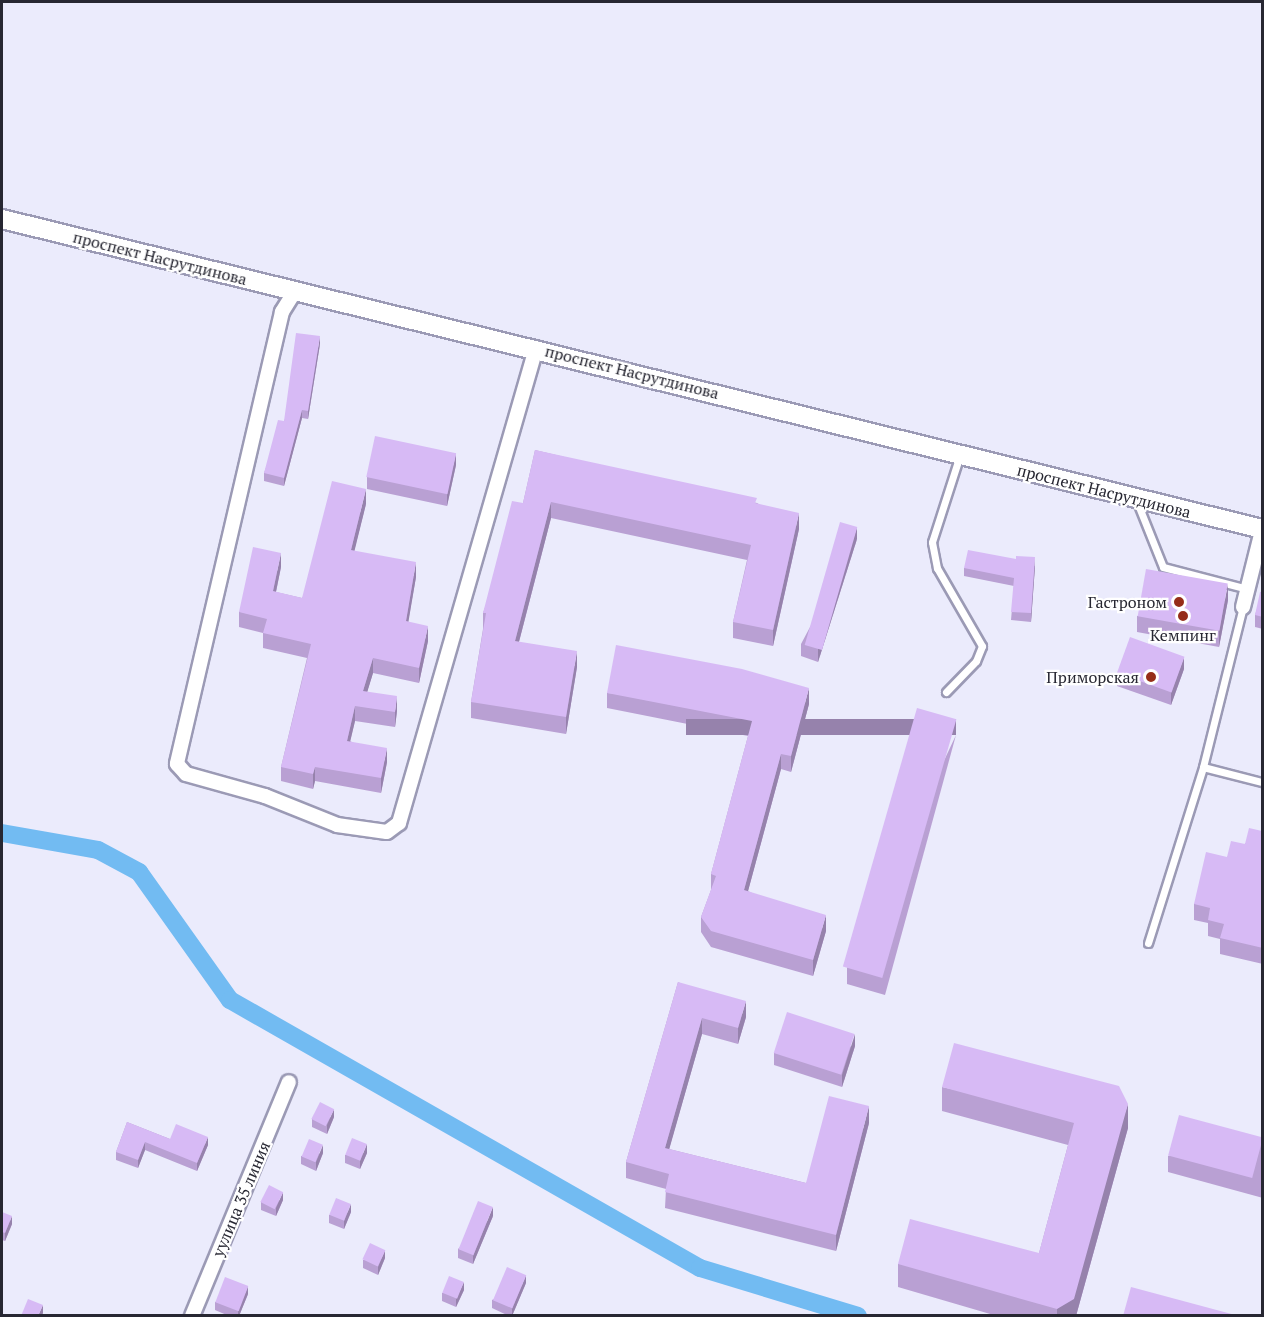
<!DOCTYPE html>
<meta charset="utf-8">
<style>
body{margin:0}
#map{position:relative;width:1264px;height:1317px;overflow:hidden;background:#ebebfc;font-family:"PT Serif",serif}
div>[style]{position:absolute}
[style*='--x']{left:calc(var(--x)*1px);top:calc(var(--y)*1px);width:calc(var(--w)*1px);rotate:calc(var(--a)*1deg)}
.canal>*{height:18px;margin:-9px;padding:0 9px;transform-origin:9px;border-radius:9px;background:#72bbf2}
.roads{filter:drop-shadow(2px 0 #9b9ab5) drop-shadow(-2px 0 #9b9ab5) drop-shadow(0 2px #9b9ab5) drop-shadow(0 -2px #9b9ab5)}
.service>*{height:7px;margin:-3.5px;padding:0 3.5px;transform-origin:3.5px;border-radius:3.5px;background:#fff}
.minor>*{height:14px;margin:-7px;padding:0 7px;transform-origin:7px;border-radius:7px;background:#fff}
.secondary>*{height:18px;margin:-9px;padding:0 9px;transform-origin:9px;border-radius:9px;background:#fff}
.wall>*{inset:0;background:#b9a0d3}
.shaded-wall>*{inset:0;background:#9682ac;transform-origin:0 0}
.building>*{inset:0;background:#d7baf5;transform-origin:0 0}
.dots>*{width:16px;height:16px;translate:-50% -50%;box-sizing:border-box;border:3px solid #fff;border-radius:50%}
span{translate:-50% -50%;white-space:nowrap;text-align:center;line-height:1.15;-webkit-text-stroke:4.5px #fff;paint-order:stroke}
.street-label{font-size:16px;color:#272732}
.poi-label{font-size:16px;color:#272732}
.right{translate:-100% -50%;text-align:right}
.frame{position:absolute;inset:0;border:3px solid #272732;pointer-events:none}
</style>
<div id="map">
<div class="canal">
<div style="--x:2;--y:833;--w:97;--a:10"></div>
<div style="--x:98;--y:850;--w:47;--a:28.2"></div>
<div style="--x:139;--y:872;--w:157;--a:54.6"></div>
<div style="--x:230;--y:1000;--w:541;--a:29.69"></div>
<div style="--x:700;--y:1268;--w:165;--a:16.9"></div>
</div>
<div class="roads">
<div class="service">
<div style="--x:1137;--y:502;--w:70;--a:68.2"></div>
<div style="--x:1163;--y:567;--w:88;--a:14.5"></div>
<div style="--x:946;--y:692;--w:43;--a:-45.9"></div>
<div style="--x:976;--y:661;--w:16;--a:-68"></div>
<div style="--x:982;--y:646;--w:90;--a:-120"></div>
<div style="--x:937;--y:568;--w:26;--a:-101"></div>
<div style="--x:932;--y:542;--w:91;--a:-72.2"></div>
<div style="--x:1203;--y:767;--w:61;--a:14.3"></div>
<div style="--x:1148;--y:943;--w:184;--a:-72.6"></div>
<div style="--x:1203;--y:767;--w:165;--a:-76"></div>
</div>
<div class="minor">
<div style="--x:295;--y:291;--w:25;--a:122"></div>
<div style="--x:282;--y:312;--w:464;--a:103.1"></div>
<div style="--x:177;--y:764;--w:13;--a:48"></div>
<div style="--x:186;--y:774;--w:82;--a:15.6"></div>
<div style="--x:265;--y:796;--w:78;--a:21.9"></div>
<div style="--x:337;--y:825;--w:50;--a:8"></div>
<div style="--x:387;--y:832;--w:15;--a:-37"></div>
<div style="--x:399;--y:823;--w:494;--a:-73.9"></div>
<div style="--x:1243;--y:607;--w:78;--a:-76"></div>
<div style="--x:192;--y:1316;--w:253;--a:-67.5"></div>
</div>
<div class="secondary">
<div style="--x:2;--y:219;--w:1298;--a:13.82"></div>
</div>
</div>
<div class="wall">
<div style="clip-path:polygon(320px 344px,308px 419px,302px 418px,284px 486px,264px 481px,264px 473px,284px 421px)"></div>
<div style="clip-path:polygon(535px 450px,757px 503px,799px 529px,773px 646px,733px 638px,733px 622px,747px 560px,551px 518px,519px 642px,577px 667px,566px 734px,471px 718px,471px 702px,483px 629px,483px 613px,523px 503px)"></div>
<div style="clip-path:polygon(456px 465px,447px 506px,367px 489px,367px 477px)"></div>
<div style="clip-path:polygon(366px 504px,354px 551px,416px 577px,408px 622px,428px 641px,419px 683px,373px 673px,367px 692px,397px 711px,395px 727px,355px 721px,350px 741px,387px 762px,381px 793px,315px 781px,313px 789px,281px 781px,281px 767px,307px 658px,263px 648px,263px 633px,239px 627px,239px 612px,281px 567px,276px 592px,302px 598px)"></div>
<div style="clip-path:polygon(857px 539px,818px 662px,801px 656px,801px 644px)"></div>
<div style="clip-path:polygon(1035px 566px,1031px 622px,1011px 620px,1014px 586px,964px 576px,964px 568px)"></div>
<div style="clip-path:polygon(1263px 591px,1263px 629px,1255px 627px,1255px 615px)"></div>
<div style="clip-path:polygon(1228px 600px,1219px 647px,1137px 632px,1137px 616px)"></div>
<div style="clip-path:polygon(1184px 669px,1171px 705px,1117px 686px,1117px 673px)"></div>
<div style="clip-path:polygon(607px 693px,809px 704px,791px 772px,781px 769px,748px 891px,826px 931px,813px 976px,711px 947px,701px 932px,701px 917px,711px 890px,711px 874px,748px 736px,607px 708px)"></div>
<div style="clip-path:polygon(956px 735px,885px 995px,847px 984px,847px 968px)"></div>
<div style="clip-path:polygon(1263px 828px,1263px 964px,1220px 954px,1220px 939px,1208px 936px,1208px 923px,1194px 920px,1194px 904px,1227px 857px,1262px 831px)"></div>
<div style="clip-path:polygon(678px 982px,746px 1017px,738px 1044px,702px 1034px,669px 1149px,806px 1183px,869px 1123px,836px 1251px,665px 1208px,666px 1189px,626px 1178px,626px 1162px)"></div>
<div style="clip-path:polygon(855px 1046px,842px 1087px,774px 1065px,774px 1053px)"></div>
<div style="clip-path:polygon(942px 1087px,1128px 1128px,1076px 1316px,997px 1316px,898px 1287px,898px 1264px,1039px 1253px,1068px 1145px,942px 1111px)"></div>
<div style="clip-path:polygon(334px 1117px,327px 1134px,312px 1127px,312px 1119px)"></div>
<div style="clip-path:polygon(127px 1122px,170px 1139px,208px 1145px,197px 1171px,145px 1150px,138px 1168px,116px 1160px,116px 1152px)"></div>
<div style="clip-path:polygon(1263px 1137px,1263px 1198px,1168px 1172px,1168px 1156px)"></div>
<div style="clip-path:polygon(323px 1153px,316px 1171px,301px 1164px,301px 1156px)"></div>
<div style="clip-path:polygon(367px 1153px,360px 1169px,345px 1163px,345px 1155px)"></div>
<div style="clip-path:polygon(283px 1200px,276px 1216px,261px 1210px,261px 1202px)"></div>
<div style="clip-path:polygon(2px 1212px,12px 1224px,5px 1241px,2px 1240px)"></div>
<div style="clip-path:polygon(351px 1212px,344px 1229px,329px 1223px,329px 1215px)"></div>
<div style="clip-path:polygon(493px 1216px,473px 1264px,458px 1258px,458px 1249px)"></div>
<div style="clip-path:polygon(385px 1258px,378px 1275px,363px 1268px,363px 1260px)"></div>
<div style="clip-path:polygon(526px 1283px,512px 1316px,509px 1316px,492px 1308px,492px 1300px)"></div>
<div style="clip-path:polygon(464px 1290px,456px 1307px,442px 1301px,442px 1293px)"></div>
<div style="clip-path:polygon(248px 1294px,239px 1316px,229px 1316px,215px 1310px,215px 1302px)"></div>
</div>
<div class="shaded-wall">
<div style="clip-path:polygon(320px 336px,320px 344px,308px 419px,308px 411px)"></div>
<div style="clip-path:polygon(302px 410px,302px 418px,284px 486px,284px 478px)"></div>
<div style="clip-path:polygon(456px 453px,456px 465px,447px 506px,447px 494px)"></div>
<div style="clip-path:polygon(366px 489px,366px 504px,351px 565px,351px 550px)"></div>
<div style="clip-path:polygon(551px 502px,551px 518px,515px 657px,515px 641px)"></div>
<div style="clip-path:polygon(799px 513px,799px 529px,773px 646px,773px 630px)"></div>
<div style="clip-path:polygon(857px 527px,857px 539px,818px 662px,818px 649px)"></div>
<div style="clip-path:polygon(281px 553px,281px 567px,273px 606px,273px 591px)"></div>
<div style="clip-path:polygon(1035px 557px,1035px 566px,1031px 622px,1031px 613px)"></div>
<div style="clip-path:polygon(416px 562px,416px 577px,406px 636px,406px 621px)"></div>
<div style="clip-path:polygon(1228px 584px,1228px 600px,1219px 647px,1219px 631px)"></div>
<div style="clip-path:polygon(428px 626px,428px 641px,419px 683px,419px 668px)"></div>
<div style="clip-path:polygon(577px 651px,577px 667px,566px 734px,566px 717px)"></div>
<div style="clip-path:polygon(1184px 657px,1184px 669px,1171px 705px,1171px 693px)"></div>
<div style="clip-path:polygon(373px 658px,373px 673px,363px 706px,363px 691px)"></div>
<div style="clip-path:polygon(809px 688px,809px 704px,791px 772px,791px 756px)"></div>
<div style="clip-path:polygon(397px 696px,397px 711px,395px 727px,395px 712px)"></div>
<div style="clip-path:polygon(355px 706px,355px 721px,347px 755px,347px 741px)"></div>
<div style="left:956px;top:719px;width:16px;height:270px;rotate:90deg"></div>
<div style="clip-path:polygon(387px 748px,387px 762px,381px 793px,381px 778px)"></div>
<div style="clip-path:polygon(781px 754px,781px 769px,744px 906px,744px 890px)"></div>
<div style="clip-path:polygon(315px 767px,315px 781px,313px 789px,313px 774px)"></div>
<div style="clip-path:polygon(826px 915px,826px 931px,813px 976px,813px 960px)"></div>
<div style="clip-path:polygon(746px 1001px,746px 1017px,738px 1044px,738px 1028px)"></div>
<div style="clip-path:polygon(702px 1018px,702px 1034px,665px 1164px,665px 1148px)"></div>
<div style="clip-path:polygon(855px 1034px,855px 1046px,842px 1087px,842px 1075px)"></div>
<div style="clip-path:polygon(1128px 1104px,1128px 1128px,1076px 1316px,1057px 1316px,1057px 1309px)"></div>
<div style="clip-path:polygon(869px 1106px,869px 1123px,836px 1251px,836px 1235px)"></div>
<div style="clip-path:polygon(334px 1109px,334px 1117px,327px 1134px,327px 1125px)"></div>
<div style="clip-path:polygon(208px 1137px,208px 1145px,197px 1171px,197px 1163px)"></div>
<div style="clip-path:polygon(145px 1142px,145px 1150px,138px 1168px,138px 1160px)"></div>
<div style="clip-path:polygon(367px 1144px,367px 1153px,360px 1169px,360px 1161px)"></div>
<div style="clip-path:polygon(323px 1145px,323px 1153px,316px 1171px,316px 1162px)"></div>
<div style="clip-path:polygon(283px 1192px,283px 1200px,276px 1216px,276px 1208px)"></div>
<div style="clip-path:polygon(351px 1204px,351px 1212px,344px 1229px,344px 1221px)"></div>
<div style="clip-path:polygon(493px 1207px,493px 1216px,473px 1264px,473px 1256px)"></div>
<div style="clip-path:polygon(12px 1216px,12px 1224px,5px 1241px,5px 1233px)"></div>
<div style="clip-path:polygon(385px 1250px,385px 1258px,378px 1275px,378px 1267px)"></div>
<div style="clip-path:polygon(526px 1275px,526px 1283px,512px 1316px,512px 1309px)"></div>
<div style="clip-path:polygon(464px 1282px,464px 1290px,456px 1307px,456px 1299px)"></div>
<div style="clip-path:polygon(248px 1286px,248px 1294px,239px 1316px,238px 1316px,238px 1311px)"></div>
<div style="clip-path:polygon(43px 1305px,43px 1313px,42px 1316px,38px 1316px)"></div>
</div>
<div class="building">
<div style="clip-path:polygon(296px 333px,320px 336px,308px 411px,302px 410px,284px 478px,264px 473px,278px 420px,284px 421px)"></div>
<div style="left:375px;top:436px;width:83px;height:42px;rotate:12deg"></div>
<div style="clip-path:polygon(535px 450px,757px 498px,755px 503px,799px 513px,773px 630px,733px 622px,751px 545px,551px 502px,515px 641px,577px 651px,566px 717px,471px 702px,486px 613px,483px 613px,512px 501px,523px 503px)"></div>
<div style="clip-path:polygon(332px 481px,366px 489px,351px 550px,416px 562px,406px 621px,428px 626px,419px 668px,373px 658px,363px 691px,397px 696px,395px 712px,355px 706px,347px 741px,387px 748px,381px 778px,315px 767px,313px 774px,281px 767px,311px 644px,263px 633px,267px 619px,239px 612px,253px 547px,281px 553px,273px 591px,302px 598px)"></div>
<div style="left:840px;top:522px;width:18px;height:128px;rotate:16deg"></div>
<div style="clip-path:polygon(968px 550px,1016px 559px,1016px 556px,1035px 557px,1031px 613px,1011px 612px,1014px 578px,964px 568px)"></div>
<div style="left:1146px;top:569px;width:83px;height:48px;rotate:10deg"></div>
<div style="clip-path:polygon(1263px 591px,1263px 617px,1255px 615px,1260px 592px)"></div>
<div style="left:1130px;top:637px;width:58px;height:38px;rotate:20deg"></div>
<div style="clip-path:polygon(616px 645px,742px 669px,809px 688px,791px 756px,781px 754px,744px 890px,826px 915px,813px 960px,711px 931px,701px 917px,716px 876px,711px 874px,752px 721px,607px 693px)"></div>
<div style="left:917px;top:708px;width:41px;height:269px;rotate:16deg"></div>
<div style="clip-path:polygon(1249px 828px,1262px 831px,1263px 828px,1263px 948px,1220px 938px,1224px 924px,1208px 920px,1210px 908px,1194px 904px,1206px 852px,1227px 857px,1231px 841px,1245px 844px)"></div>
<div style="clip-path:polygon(678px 982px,746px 1001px,738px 1028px,702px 1018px,665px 1148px,806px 1183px,829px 1096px,869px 1106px,836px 1235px,665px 1192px,669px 1174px,626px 1162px)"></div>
<div style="left:787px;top:1012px;width:71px;height:43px;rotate:18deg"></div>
<div style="clip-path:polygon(954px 1043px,1119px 1086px,1128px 1104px,1074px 1299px,1057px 1309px,898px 1264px,910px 1219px,1039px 1253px,1074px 1123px,942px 1087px)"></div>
<div style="left:320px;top:1102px;width:16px;height:19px;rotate:27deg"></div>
<div style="left:1179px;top:1115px;width:87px;height:42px;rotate:15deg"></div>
<div style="clip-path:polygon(127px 1122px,170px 1139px,176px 1124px,208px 1137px,197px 1163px,145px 1142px,138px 1160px,116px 1152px)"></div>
<div style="left:352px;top:1138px;width:16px;height:18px;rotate:22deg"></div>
<div style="left:309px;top:1139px;width:15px;height:19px;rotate:23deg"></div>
<div style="left:269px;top:1185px;width:16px;height:19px;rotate:27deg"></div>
<div style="left:336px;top:1198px;width:16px;height:18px;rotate:22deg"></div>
<div style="left:478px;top:1201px;width:16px;height:52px;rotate:22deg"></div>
<div style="clip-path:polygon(2px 1212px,12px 1216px,5px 1233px,2px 1232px)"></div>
<div style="left:370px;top:1243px;width:17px;height:18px;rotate:25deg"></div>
<div style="left:507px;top:1267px;width:21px;height:36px;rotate:23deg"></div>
<div style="left:449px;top:1276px;width:16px;height:18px;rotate:22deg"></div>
<div style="left:225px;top:1277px;width:25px;height:27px;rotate:21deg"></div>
<div style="clip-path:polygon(1131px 1287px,1239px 1316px,1123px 1316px)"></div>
<div style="clip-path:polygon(28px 1299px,43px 1305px,38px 1316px,21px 1316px)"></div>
</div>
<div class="dots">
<div style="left:1179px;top:602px;background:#962d19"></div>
<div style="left:1183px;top:616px;background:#962d19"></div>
<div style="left:1151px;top:677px;background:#962d19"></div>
</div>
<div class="street-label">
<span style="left:160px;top:258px;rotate:14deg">проспект Насрутдинова</span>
<span style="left:632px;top:372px;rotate:14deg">проспект Насрутдинова</span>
<span style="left:1104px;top:491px;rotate:14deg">проспект Насрутдинова</span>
<span style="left:241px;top:1199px;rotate:-67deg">уулица 35 линия</span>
</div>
<div class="poi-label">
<span class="right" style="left:1167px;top:602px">Гастроном</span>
<span style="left:1183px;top:635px">Кемпинг</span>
<span class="right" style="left:1139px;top:677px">Приморская</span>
</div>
<div class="frame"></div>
</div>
